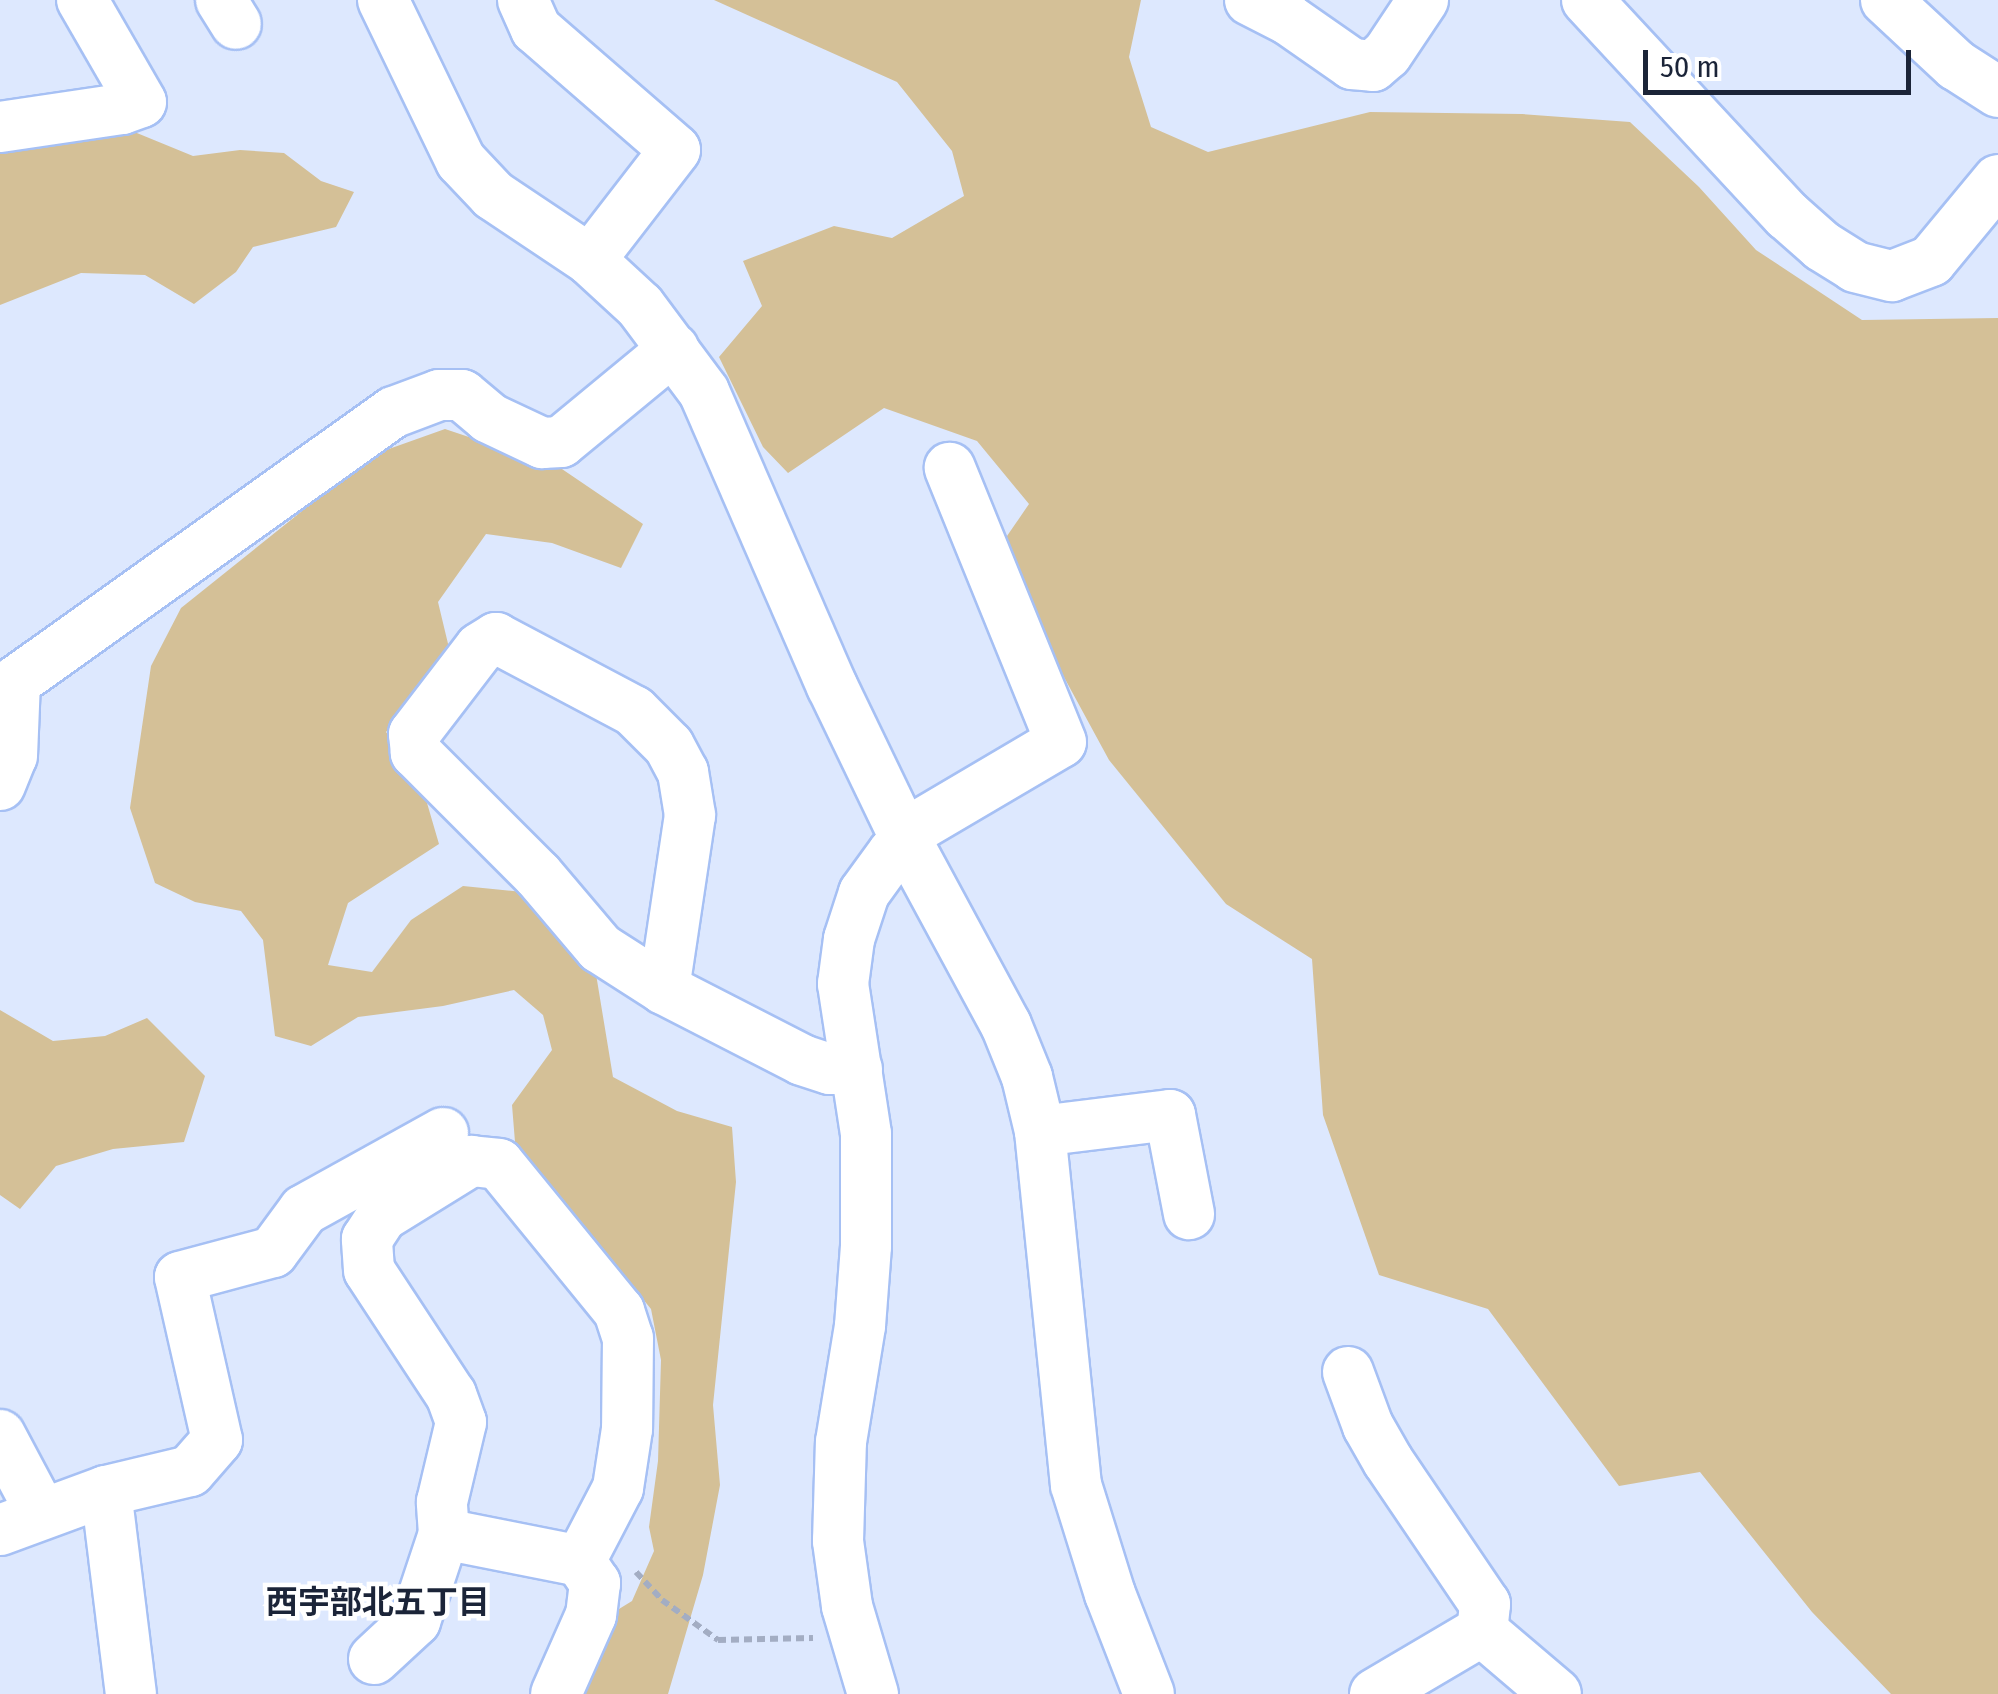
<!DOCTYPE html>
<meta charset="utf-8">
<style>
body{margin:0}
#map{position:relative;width:1998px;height:1694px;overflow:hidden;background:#dde8fe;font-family:"Fira Sans Condensed","Noto Sans JP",sans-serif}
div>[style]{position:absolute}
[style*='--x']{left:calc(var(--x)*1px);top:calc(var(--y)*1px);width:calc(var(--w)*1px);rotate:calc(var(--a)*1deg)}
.green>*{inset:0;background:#d4c097}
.path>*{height:6px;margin-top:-3px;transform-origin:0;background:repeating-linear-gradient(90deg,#a3adc3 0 8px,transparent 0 13px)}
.roads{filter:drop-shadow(2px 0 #a6c0f4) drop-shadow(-2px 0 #a6c0f4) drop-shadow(0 2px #a6c0f4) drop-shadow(0 -2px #a6c0f4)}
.minor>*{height:50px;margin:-25px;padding:0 25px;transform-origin:25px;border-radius:25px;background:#fff}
span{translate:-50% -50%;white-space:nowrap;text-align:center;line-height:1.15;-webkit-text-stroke:9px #fff;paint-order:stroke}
.neighbourhood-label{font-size:32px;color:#1b2438;font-weight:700}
.scale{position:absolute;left:1643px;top:50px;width:268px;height:45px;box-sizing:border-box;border:5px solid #1b2438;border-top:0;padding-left:12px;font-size:30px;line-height:35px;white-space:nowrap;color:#1b2438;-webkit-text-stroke:8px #fff;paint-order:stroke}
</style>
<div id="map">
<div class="green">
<div style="clip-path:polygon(714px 0,1141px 0,1129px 57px,1151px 127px,1208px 152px,1370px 112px,1522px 114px,1630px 122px,1699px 187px,1756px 250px,1862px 320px,1998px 318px,1998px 1694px,1891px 1694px,1812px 1612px,1700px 1472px,1619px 1486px,1488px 1309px,1379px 1275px,1323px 1115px,1312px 959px,1226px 904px,1109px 760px,996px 552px,1029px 504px,977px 441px,884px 408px,788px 473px,763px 447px,719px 357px,762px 306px,743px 261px,834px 226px,892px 238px,964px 196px,952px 151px,897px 82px)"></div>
<div style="clip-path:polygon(132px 131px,193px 156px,240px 150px,284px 153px,321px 181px,354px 192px,336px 227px,253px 247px,236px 272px,194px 304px,145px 275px,81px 273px,0 305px,0 146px)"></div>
<div style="clip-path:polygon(445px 429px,559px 467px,643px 524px,621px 568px,552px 543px,486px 534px,438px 602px,450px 652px,386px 732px,420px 779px,439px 844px,348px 903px,328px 965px,372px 972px,411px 920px,463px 886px,523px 892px,596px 974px,613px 1077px,677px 1111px,732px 1127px,736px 1182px,713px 1405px,720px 1485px,703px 1575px,668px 1694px,573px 1694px,606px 1617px,632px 1601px,654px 1551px,649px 1527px,658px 1461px,661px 1360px,651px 1309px,515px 1142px,512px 1105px,552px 1050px,543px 1015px,514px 990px,443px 1006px,358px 1017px,311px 1046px,275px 1036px,263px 940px,241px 911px,195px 902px,155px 883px,130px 808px,151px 666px,181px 608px,372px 455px)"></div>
<div style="clip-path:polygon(0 1010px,53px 1041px,105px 1036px,147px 1018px,205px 1076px,184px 1142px,113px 1149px,56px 1166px,20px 1209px,0 1195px)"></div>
</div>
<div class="path">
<div style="--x:636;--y:1572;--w:38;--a:47"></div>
<div style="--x:662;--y:1600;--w:69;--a:35.5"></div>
<div style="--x:718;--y:1640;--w:95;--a:-1.2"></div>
</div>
<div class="roads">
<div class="minor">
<div style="--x:221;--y:0;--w:28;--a:58"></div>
<div style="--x:383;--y:0;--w:179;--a:64.2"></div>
<div style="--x:461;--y:161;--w:47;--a:46.7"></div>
<div style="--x:493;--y:195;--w:117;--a:33.8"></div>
<div style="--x:590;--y:260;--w:68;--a:42.6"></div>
<div style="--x:640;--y:306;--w:107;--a:53.3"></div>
<div style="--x:704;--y:392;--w:321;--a:66.5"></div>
<div style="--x:832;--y:686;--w:175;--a:64.3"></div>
<div style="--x:908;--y:844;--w:206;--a:61.6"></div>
<div style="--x:1006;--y:1025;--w:56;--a:68"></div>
<div style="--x:1027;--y:1077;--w:56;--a:76.5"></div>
<div style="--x:1040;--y:1131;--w:356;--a:84.2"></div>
<div style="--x:1076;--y:1485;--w:114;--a:72.7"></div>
<div style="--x:1110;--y:1594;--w:107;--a:68.7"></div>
<div style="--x:523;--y:0;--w:32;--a:66"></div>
<div style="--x:536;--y:29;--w:184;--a:41"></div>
<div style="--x:675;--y:150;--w:139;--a:127.7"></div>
<div style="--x:1250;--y:0;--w:44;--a:27.1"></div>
<div style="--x:1289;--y:20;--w:77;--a:34.9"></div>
<div style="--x:1352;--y:64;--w:21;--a:5"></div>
<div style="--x:1373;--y:66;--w:18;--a:-41"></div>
<div style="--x:1387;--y:54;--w:65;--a:-56.3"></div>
<div style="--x:1587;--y:0;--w:294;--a:47.1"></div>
<div style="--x:1787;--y:215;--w:47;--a:41.5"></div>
<div style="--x:1822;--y:246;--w:39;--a:32"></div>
<div style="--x:1855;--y:267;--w:38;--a:14"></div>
<div style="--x:1892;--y:276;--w:42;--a:-21"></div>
<div style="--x:1931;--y:261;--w:105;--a:-50.4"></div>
<div style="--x:1886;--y:0;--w:96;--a:42.9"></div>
<div style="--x:1956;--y:65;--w:50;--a:32.7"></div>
<div style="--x:0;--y:127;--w:123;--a:-8.4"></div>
<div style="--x:122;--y:109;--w:20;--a:-20"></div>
<div style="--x:141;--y:102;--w:118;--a:-120"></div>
<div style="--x:15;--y:682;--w:465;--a:-35.5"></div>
<div style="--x:394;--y:412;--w:48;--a:-20.7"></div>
<div style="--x:439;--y:395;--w:23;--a:0"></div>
<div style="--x:462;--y:395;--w:35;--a:40"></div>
<div style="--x:489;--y:418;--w:59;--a:25.3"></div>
<div style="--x:542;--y:443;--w:19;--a:-3"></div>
<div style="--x:561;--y:442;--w:146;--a:-39.5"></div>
<div style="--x:0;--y:785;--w:31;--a:-68"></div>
<div style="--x:12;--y:756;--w:74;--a:-87.7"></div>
<div style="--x:903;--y:835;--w:183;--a:-30.5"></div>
<div style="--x:1061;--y:742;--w:296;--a:-112.1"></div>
<div style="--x:664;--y:989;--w:76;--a:-147.4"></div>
<div style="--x:600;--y:948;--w:96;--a:-130.3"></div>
<div style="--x:538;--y:875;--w:173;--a:-135"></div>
<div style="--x:416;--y:753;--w:19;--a:-96"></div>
<div style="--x:414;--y:734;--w:108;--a:-52.5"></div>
<div style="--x:480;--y:648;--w:19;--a:-32"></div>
<div style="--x:496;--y:638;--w:156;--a:27.9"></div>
<div style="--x:634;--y:711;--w:49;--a:45"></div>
<div style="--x:669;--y:746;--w:30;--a:62"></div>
<div style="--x:683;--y:772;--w:44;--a:80.8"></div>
<div style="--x:690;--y:815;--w:176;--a:98.5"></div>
<div style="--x:664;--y:989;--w:155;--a:27.2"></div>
<div style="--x:802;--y:1060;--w:29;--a:18"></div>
<div style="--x:830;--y:1069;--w:27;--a:0"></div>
<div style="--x:1040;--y:1131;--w:131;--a:-7"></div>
<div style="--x:1170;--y:1115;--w:101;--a:79.1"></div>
<div style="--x:1348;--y:1372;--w:58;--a:69.7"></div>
<div style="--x:1368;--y:1426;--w:40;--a:60.3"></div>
<div style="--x:1388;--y:1461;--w:173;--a:55.9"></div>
<div style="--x:1485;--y:1604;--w:27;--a:96"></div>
<div style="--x:1482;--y:1631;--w:97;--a:40.4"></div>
<div style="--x:0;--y:1435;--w:87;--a:62"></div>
<div style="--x:106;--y:1491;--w:205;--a:83"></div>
<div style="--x:0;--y:1530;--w:113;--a:-20.2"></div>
<div style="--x:106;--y:1491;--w:86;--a:-13.4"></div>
<div style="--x:190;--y:1471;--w:41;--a:-48.9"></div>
<div style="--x:217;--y:1440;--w:167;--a:-102.8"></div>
<div style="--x:180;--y:1277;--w:96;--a:-15"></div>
<div style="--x:273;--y:1252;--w:52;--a:-53.6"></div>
<div style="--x:304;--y:1210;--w:159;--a:-29"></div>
<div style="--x:444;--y:1534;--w:139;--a:11.2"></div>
<div style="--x:374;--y:1659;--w:56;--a:-42.8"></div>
<div style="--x:415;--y:1621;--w:92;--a:-71.6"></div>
<div style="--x:444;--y:1534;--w:32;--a:-94"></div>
<div style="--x:442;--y:1502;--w:82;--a:-76.6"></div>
<div style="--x:461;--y:1422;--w:29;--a:-110"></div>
<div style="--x:451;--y:1395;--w:149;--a:-123.3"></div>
<div style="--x:369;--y:1270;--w:31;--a:-94"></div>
<div style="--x:367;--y:1239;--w:27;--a:-57"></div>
<div style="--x:382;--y:1216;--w:105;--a:-31.7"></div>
<div style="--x:471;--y:1161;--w:28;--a:6"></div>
<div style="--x:499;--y:1164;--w:190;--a:50.8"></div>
<div style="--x:619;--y:1311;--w:28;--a:72"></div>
<div style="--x:628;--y:1338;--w:91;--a:90.6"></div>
<div style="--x:627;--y:1429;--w:60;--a:98.7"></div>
<div style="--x:618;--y:1488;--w:82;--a:117.5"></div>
<div style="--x:580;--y:1561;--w:27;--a:56"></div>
<div style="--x:595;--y:1583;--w:32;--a:97"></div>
<div style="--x:591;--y:1615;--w:86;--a:113.9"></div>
<div style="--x:873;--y:1694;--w:92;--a:-106.5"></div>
<div style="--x:847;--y:1606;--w:66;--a:-97.9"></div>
<div style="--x:838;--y:1541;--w:99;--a:-88.3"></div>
<div style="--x:841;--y:1442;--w:118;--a:-80.7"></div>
<div style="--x:860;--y:1326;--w:80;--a:-85.7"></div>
<div style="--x:866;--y:1246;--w:112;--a:-90"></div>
<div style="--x:866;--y:1134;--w:152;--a:-98.7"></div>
<div style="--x:843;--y:984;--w:45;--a:-82.4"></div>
<div style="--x:849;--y:939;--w:48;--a:-71.9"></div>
<div style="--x:864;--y:893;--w:49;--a:-54.1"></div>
<div style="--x:893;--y:853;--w:17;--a:-31"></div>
<div style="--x:1375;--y:1694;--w:124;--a:-30.5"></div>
</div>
</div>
<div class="neighbourhood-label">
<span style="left:378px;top:1602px">西宇部北五丁目</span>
</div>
<div class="scale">50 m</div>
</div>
